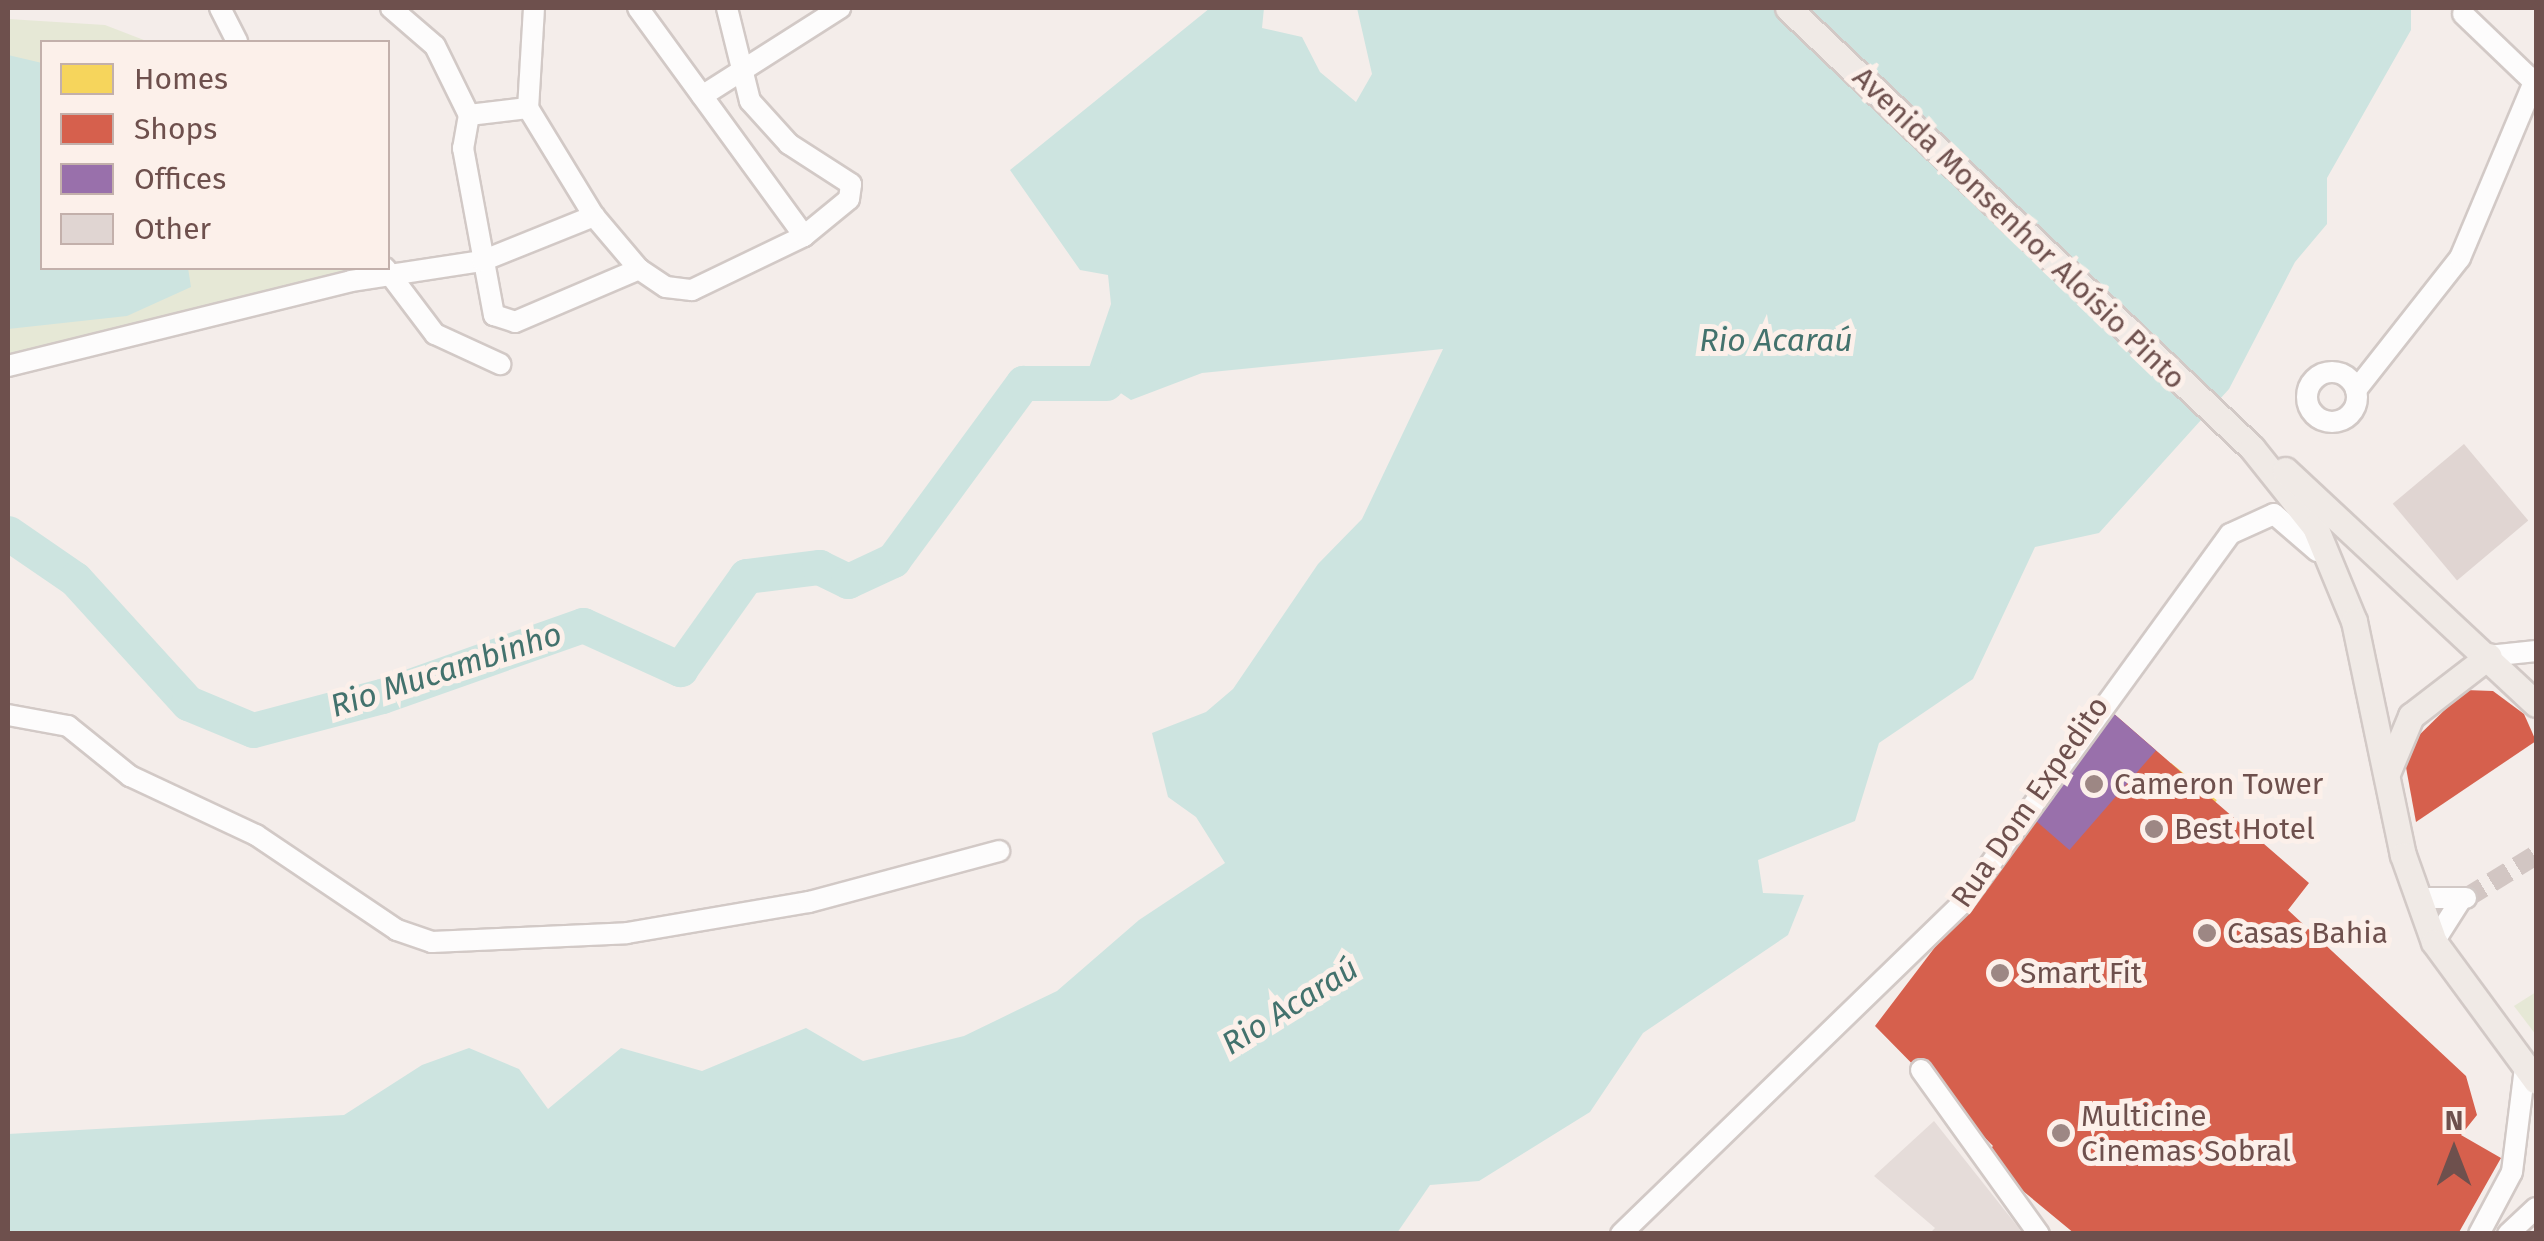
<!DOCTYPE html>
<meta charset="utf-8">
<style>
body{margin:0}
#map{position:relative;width:2544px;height:1241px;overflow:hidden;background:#f4edea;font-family:"Fira Sans",sans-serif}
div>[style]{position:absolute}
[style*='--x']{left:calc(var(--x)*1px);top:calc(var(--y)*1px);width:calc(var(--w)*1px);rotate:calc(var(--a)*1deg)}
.industrial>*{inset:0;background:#e5dcd9}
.green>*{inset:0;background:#e6e8d6}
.water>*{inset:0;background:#cde4e0}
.homes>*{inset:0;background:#f6d55c;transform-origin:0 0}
.shops>*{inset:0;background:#d6604d}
.offices>*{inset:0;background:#9970ab;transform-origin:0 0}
.river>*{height:35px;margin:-17.5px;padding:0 17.5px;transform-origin:17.5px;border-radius:17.5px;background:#cde4e0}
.building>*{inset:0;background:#e0d5d2;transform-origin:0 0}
.minor-tunnel>*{height:20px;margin-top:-10px;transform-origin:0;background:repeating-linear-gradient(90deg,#d2c6c3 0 20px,transparent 0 30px)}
.roads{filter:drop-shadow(2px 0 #d2c9c6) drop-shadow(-2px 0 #d2c9c6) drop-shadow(0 2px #d2c9c6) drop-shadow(0 -2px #d2c9c6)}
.minor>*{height:20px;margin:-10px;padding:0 10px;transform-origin:10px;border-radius:10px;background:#fdfcfc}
.minor>.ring{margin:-10px;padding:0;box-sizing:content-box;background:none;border:20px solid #fdfcfc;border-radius:50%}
.major>*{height:25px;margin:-12.5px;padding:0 12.5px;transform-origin:12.5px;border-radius:12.5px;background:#f0eae6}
.dots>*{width:28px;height:28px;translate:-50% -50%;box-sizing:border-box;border:5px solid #fcf0ea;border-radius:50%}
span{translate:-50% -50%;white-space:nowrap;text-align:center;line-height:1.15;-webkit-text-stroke:10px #fcf0ea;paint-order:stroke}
.street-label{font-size:30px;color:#6e504d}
.poi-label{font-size:30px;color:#6e504d}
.left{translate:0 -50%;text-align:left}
.water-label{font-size:32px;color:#43726d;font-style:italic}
.frame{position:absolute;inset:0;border:10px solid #6e504d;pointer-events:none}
.legend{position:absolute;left:40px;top:40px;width:350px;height:230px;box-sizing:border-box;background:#fcf0ea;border:2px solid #c3b0ab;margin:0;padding:12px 18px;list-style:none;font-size:30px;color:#6e504d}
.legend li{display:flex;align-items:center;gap:20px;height:50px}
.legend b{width:50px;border:2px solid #c3b0ab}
.north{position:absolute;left:2404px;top:1101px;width:100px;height:100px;-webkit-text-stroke:8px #fcf0ea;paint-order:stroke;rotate:0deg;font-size:28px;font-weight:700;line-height:40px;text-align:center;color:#6e504d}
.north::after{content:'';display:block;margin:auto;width:35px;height:45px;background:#6e504d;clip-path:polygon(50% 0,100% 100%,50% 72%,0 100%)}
</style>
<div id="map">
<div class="industrial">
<div style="clip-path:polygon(1934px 1121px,2018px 1227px,2022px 1233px,1930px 1233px,1935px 1228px,1874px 1176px)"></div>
</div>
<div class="green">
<div style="clip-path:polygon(8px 19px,105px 25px,149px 42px,42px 42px,42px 268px,345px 268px,351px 281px,8px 366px)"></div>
<div style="clip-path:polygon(2536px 992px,2536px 1035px,2514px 1006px)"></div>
</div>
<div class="water">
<div style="clip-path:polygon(1210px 8px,1264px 8px,1262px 28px,1302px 37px,1320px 72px,1356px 102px,1372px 74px,1357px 8px,2411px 8px,2411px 30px,2327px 178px,2327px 224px,2295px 262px,2229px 389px,2099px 533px,2035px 547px,1973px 679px,1879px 743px,1855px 821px,1758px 860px,1763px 893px,1804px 895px,1788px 935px,1643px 1033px,1590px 1112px,1479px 1181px,1430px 1185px,1397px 1233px,8px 1233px,8px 1134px,344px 1115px,422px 1065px,469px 1048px,519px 1069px,548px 1109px,621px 1048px,702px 1071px,806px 1028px,863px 1061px,964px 1036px,1057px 991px,1139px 920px,1225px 863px,1196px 817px,1168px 797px,1152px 733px,1206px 712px,1233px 689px,1318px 564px,1362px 519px,1443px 349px,1202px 373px,1131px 400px,1088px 371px,1111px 304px,1108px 275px,1080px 270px,1010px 170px)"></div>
<div style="clip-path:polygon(8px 55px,42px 63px,42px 268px,188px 268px,191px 287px,127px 316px,8px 329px)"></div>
</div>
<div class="homes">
<div style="left:2171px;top:763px;width:59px;height:125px;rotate:39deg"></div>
</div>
<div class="shops">
<div style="clip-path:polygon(2465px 690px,2493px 691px,2524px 714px,2536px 741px,2416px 822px,2403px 751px)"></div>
<div style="clip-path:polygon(2113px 713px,2309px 883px,2288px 910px,2466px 1076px,2477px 1115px,2461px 1135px,2501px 1158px,2458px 1234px,2075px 1234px,1982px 1157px,1993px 1146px,1875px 1026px)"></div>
</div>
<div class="offices">
<div style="left:2113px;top:713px;width:57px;height:132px;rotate:41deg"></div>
</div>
<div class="river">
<div style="--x:8;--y:533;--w:81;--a:34.5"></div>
<div style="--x:75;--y:579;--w:168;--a:47.7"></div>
<div style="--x:188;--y:703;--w:70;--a:22.6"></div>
<div style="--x:253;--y:730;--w:133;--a:-14.8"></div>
<div style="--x:382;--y:696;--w:213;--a:-19.5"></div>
<div style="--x:583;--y:625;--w:107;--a:24.4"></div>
<div style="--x:680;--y:669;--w:114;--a:-54.6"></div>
<div style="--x:746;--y:576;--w:74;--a:-7"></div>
<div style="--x:819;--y:567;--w:32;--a:26"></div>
<div style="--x:848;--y:581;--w:50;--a:-25"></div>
<div style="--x:893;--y:560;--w:220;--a:-53.7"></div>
<div style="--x:1023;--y:383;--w:83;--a:0"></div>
</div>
<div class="building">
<div style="left:2464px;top:444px;width:100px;height:93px;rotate:50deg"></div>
</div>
<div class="minor-tunnel">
<div style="--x:2466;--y:898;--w:82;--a:-31.6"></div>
</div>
<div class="roads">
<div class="minor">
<div style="--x:220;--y:8;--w:38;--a:63"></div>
<div style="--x:391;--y:8;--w:58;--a:40.8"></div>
<div style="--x:435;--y:46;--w:77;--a:63.8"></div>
<div style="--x:469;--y:115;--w:34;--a:100"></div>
<div style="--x:463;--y:148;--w:170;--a:79.5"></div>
<div style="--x:494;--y:315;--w:22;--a:18"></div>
<div style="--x:515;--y:322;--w:135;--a:-23.1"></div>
<div style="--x:534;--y:8;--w:100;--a:93.4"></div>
<div style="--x:528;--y:108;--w:127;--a:58.6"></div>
<div style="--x:594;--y:216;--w:70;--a:49.7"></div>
<div style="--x:639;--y:269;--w:32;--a:34"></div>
<div style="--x:666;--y:287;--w:26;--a:7"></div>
<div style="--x:692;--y:290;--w:124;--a:-25.7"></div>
<div style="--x:638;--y:8;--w:282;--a:53.9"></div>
<div style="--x:804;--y:236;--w:58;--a:-39.4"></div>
<div style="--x:849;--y:199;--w:15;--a:-82"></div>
<div style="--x:851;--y:184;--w:74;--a:-147.2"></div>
<div style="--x:789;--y:144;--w:58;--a:-132.2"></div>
<div style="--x:750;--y:101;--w:96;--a:-103.9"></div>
<div style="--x:2463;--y:14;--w:101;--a:43.8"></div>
<div style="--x:702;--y:96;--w:164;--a:-32.5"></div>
<div style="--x:469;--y:115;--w:59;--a:-6.8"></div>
<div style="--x:385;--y:268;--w:83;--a:52.9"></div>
<div style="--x:435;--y:334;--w:72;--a:24.8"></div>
<div style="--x:8;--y:366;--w:353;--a:-13.9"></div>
<div style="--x:351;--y:281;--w:133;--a:-8.7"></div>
<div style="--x:482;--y:261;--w:121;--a:-21.9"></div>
<div class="ring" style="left:2307px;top:372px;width:30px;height:30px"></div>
<div style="--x:2356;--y:390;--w:168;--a:-51.8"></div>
<div style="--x:2460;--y:258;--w:196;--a:-67.2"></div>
<div style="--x:2489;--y:656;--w:47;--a:-6.1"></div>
<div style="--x:8;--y:715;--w:61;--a:10.4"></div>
<div style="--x:68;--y:726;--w:80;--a:38.9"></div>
<div style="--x:130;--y:776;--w:139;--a:25.1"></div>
<div style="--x:256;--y:835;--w:170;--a:34"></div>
<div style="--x:397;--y:930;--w:37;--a:19"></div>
<div style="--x:432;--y:942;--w:195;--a:-2.6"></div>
<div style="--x:627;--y:933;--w:185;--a:-9.7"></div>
<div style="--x:809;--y:902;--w:197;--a:-15"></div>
<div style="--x:2418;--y:898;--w:48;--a:0"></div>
<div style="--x:2434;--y:942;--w:49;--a:-57.6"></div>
<div style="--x:1921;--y:1070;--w:202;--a:54.3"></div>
<div style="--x:1621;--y:1234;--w:475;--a:-44.1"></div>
<div style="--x:1962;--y:903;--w:456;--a:-54"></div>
<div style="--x:2230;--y:534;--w:48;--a:-24.4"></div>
<div style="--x:2274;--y:514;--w:57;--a:40.7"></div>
<div style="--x:2479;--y:1234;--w:70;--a:-62"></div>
<div style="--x:2512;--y:1172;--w:106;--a:-82.9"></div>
<div style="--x:2508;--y:1234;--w:38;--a:-43"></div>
</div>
<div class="major">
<div style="--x:1788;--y:8;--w:639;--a:43.48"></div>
<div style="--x:2252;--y:448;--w:101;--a:51.4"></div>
<div style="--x:2315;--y:527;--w:102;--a:67.5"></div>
<div style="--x:2354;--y:621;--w:239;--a:78.2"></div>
<div style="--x:2403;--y:855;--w:92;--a:70.4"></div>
<div style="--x:2434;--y:942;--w:172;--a:53.7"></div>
<div style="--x:2285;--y:470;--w:343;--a:43"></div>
<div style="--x:2388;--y:771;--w:60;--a:-67.3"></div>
<div style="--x:2411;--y:716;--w:98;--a:-37.6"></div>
</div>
</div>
<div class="dots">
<div style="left:2094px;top:784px;background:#9d8784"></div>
<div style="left:2154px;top:829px;background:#9d8784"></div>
<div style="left:2207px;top:933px;background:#9d8784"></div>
<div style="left:2000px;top:973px;background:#9d8784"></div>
<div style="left:2061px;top:1133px;background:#9d8784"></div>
</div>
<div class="street-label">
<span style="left:2019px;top:228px;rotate:44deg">Avenida Monsenhor Aloísio Pinto</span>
<span style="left:2030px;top:802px;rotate:-55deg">Rua Dom Expedito</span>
</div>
<div class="poi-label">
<span class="left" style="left:2114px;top:784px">Cameron Tower</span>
<span class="left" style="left:2174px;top:829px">Best Hotel</span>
<span class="left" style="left:2227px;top:933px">Casas Bahia</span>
<span class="left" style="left:2020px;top:973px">Smart Fit</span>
<span class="left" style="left:2081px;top:1133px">Multicine<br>Cinemas Sobral</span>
</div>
<div class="water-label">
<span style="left:1776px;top:340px">Rio Acaraú</span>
<span style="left:446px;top:670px;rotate:-18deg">Rio Mucambinho</span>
<span style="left:1290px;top:1006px;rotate:-32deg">Rio Acaraú</span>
</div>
<div class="frame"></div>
<ul class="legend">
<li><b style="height:28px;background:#f6d55c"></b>Homes</li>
<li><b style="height:28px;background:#d6604d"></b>Shops</li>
<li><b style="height:28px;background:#9970ab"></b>Offices</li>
<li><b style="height:28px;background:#e0d5d2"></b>Other</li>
</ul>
<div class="north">N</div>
</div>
